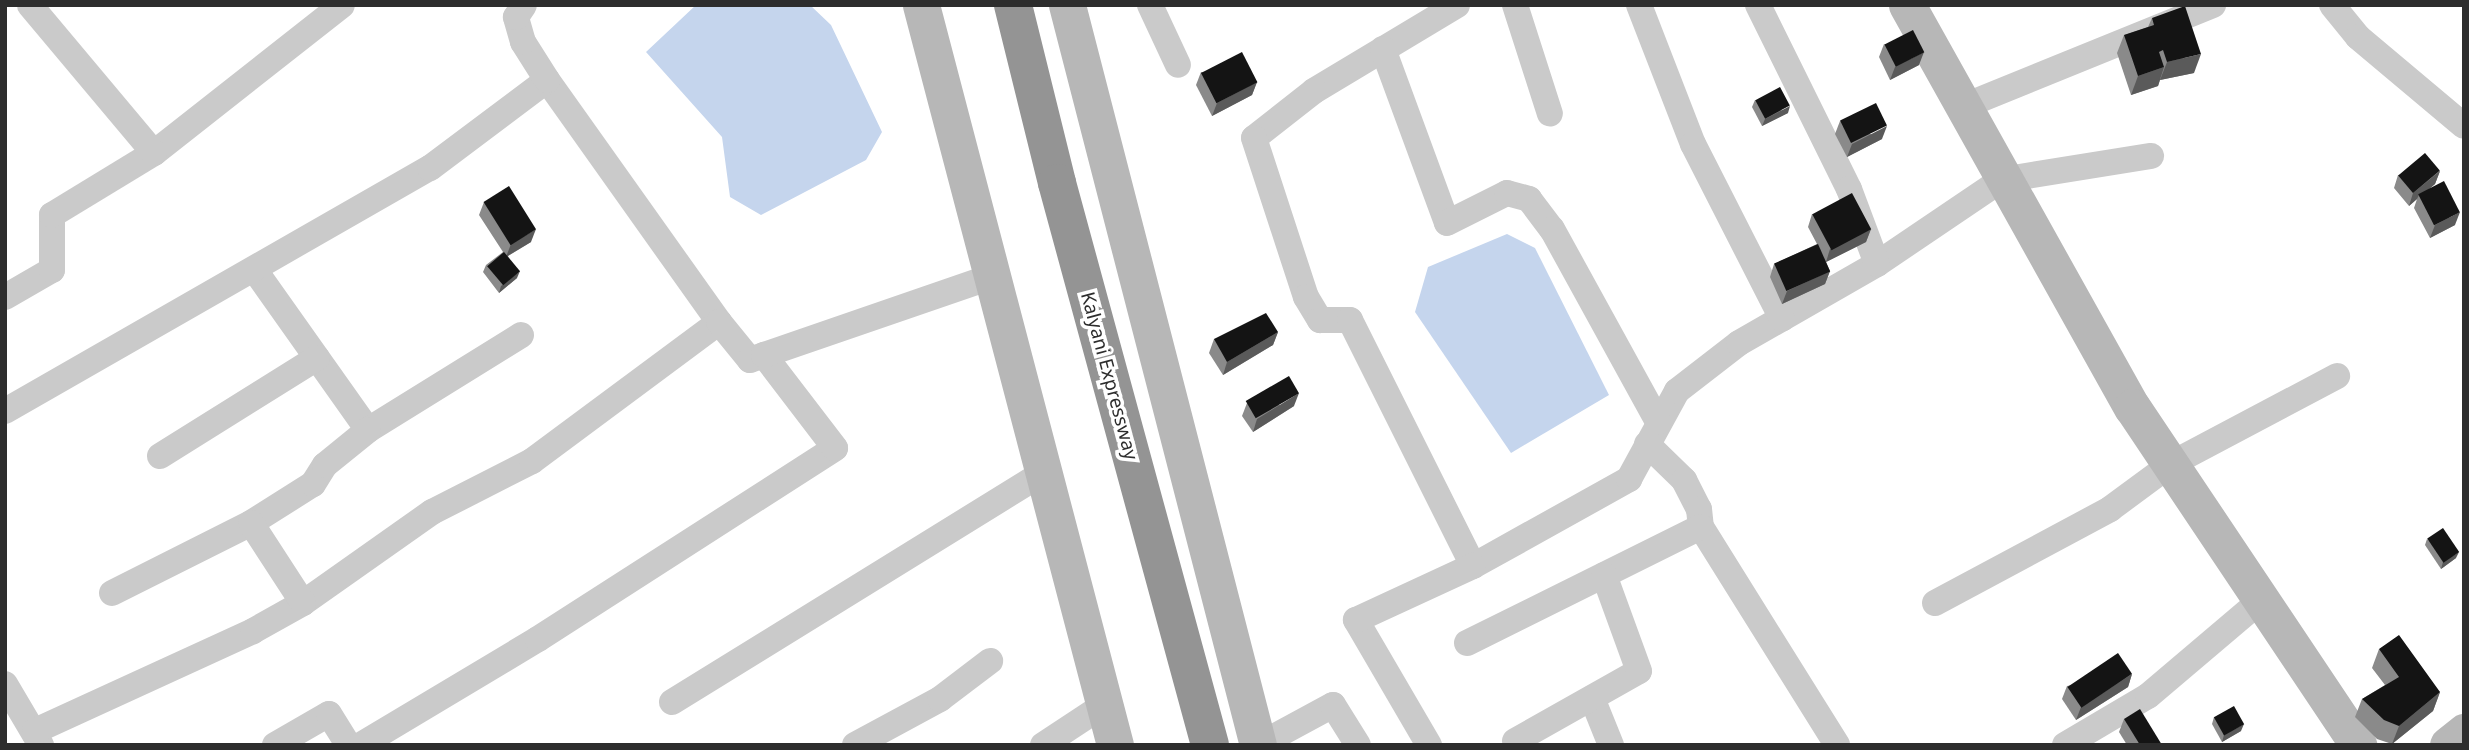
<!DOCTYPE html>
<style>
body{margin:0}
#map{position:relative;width:2469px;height:750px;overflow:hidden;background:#fff;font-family:"Noto Sans",sans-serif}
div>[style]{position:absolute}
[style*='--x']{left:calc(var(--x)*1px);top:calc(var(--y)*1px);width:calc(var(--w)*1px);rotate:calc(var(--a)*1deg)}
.water>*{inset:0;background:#c5d5ed}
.street>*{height:26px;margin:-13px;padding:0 13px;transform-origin:13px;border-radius:13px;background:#cacaca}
.secondary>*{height:37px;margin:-18.5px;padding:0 18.5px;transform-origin:18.5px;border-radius:18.5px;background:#b7b7b7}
.highway>*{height:38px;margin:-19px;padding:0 19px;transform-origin:19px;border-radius:19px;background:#949494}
.wall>*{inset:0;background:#8a8a8a}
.shaded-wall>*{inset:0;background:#5a5a5a}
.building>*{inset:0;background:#141414;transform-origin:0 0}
span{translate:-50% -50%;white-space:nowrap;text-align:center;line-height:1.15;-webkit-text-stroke:7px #fff;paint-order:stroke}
.street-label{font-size:19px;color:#2d2d2d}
.frame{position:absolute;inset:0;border:7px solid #2d2d2d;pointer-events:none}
</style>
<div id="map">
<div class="water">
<div style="clip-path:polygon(696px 5px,810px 5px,831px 25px,882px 132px,866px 160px,761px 215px,730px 197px,722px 137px,646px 52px)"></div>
<div style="clip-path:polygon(1507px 234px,1535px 248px,1609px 395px,1511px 453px,1415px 312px,1428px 267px)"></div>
</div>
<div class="street">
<div style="--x:1150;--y:5;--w:66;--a:65"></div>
<div style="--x:1457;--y:5;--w:167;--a:149"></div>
<div style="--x:1314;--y:91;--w:76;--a:141.9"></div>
<div style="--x:1254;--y:138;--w:167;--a:71.9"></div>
<div style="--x:1306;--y:297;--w:27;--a:59"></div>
<div style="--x:1320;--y:320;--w:30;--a:0"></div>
<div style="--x:1350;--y:320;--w:275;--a:63.4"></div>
<div style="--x:1473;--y:566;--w:179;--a:-29.1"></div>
<div style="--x:1629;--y:479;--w:100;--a:-61.4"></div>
<div style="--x:1677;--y:391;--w:78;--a:-37.7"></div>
<div style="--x:1739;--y:343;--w:159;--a:-29.8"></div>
<div style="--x:1877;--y:264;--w:150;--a:-34.1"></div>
<div style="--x:2001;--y:180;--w:152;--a:-9.1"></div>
<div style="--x:1515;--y:5;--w:114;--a:72.2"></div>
<div style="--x:1639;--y:5;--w:149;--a:68.8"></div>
<div style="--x:1693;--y:144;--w:196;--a:63"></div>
<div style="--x:1758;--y:5;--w:205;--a:63.7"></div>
<div style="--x:1849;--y:189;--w:80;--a:69.5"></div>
<div style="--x:2332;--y:5;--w:41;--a:50.9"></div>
<div style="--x:2358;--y:37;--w:138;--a:40"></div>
<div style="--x:1383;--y:49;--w:185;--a:69.8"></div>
<div style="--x:1447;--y:223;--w:67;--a:-26.6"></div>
<div style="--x:1507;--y:193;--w:23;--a:15"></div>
<div style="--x:1529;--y:199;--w:38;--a:53"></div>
<div style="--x:1552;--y:229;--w:220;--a:61.2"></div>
<div style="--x:547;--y:80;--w:297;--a:54.6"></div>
<div style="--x:1962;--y:107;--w:271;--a:-22.1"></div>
<div style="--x:154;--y:153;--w:239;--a:-38.2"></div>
<div style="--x:254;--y:269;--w:197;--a:54.7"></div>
<div style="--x:368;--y:430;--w:180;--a:-31.8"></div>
<div style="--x:5;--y:297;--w:54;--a:-29.9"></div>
<div style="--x:52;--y:270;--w:55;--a:-90"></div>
<div style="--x:52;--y:215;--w:119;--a:-31.3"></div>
<div style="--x:154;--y:153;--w:193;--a:-130"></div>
<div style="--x:5;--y:411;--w:490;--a:-29.8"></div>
<div style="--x:430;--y:168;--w:146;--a:-36.9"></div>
<div style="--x:547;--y:80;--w:45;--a:-122.3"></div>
<div style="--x:523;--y:42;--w:26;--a:-106"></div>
<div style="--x:516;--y:17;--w:14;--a:-56"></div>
<div style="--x:1647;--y:444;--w:52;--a:44.2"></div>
<div style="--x:1684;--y:480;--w:33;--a:63"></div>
<div style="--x:1699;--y:509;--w:18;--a:84"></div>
<div style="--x:1701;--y:527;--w:257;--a:58"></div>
<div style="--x:160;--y:456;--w:185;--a:-32"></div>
<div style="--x:112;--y:593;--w:156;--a:-26.7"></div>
<div style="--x:251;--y:523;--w:73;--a:-32.2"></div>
<div style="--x:313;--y:484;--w:22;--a:-58"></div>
<div style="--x:325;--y:465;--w:55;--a:-39.1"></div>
<div style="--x:303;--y:603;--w:158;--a:-35.2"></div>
<div style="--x:432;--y:512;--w:112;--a:-27"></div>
<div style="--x:532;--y:461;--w:233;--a:-36.6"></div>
<div style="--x:719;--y:322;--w:49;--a:50.8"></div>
<div style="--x:750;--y:360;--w:15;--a:-20"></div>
<div style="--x:1935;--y:603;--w:199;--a:-28.2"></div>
<div style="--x:2110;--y:509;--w:76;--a:-36.4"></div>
<div style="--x:2171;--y:464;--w:188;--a:-27.9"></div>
<div style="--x:1467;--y:643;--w:261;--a:-26.4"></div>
<div style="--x:5;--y:684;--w:71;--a:59.5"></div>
<div style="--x:1592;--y:698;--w:51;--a:68"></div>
<div style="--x:672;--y:702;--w:436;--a:-31.7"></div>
<div style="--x:35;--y:731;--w:240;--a:-24.6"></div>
<div style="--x:253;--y:631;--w:57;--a:-29.2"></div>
<div style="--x:303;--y:603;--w:95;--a:-123"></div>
<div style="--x:1515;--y:741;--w:142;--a:-29.4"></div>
<div style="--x:1639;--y:671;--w:102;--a:-110"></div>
<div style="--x:275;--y:745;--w:62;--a:-29.9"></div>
<div style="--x:329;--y:714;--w:36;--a:58"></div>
<div style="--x:361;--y:745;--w:206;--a:-30.9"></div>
<div style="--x:538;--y:639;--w:353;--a:-32.7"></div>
<div style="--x:835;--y:448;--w:117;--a:-127.4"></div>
<div style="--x:764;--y:355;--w:240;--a:-19"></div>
<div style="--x:855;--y:745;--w:97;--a:-28.4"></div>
<div style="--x:940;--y:699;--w:63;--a:-37.2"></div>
<div style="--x:1043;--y:745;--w:73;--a:-33.3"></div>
<div style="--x:1259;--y:745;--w:84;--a:-28.4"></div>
<div style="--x:1333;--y:705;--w:47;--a:58"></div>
<div style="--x:1429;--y:745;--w:145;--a:-120.3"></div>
<div style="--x:1356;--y:620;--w:129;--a:-24.8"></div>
<div style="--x:2065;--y:745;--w:96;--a:-30.6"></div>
<div style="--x:2148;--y:696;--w:148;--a:-40.3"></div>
</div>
<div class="secondary">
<div style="--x:921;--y:5;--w:765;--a:75.31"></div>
<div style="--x:1067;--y:5;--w:764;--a:75.53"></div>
<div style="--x:1907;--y:5;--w:461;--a:60.8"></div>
<div style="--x:2132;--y:407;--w:407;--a:56.2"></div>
<div style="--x:2448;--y:745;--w:21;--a:-39"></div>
</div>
<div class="highway">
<div style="--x:1013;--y:5;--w:183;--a:76.1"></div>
<div style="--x:1057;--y:183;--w:582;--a:74.77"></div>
</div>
<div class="wall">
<div style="clip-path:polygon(2152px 18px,2194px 73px,2160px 80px,2158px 86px,2131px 95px,2117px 53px,2124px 35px,2148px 27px)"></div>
<div style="clip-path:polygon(1884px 44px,1919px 65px,1890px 80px,1879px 57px)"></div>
<div style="clip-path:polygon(1201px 72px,1257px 82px,1252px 95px,1212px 116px,1196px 85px)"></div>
<div style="clip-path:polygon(1755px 100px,1788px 113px,1762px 126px,1752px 107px)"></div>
<div style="clip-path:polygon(1840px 121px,1882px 139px,1847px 157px,1835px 134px)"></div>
<div style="clip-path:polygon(2440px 171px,2435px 184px,2429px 189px,2455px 225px,2430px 238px,2414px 208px,2417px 199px,2409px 206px,2394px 188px,2398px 175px)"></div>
<div style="clip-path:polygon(484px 202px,531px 242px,508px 256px,517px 278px,499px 293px,483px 272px,486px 265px,503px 252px,479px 215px)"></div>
<div style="clip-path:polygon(1812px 214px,1871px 229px,1866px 242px,1826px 262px,1830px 271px,1825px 284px,1782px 304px,1770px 277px,1774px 264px,1817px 244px,1808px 227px)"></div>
<div style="clip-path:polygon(1278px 332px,1273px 345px,1223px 375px,1209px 353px,1214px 339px)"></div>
<div style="clip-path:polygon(1247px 403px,1294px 406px,1253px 432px,1242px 416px)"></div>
<div style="clip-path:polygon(2427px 539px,2456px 558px,2441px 569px,2425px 545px)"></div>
<div style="clip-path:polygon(2379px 649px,2440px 692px,2433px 711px,2392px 744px,2377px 739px,2355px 717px,2362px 699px,2385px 685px,2372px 668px)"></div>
<div style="clip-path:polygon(2132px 674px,2128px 687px,2076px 720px,2062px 699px,2067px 686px)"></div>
<div style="clip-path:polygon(2214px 717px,2241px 731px,2222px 742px,2212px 724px)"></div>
<div style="clip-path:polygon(2124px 719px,2162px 745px,2127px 745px,2119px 732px)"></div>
</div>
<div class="shaded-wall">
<div style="clip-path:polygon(1924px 52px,1919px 65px,1890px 80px,1895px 67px)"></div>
<div style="clip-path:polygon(2201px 54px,2194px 73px,2160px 80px,2167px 62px)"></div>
<div style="clip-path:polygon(2164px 67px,2158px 86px,2131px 95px,2138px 76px)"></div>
<div style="clip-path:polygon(1257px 82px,1252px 95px,1212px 116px,1217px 103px)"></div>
<div style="clip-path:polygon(1790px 106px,1788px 113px,1762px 126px,1765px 119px)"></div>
<div style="clip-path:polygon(1887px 126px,1882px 139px,1847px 157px,1852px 144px)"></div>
<div style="clip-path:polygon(2440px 171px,2435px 184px,2420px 197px,2419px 195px,2417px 199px,2409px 206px,2413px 193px)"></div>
<div style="clip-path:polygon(2460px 212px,2455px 225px,2430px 238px,2435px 225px)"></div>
<div style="clip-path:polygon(536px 229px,531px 242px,506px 257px,511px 244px)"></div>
<div style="clip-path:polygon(1871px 229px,1866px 242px,1826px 262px,1830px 249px)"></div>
<div style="clip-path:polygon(520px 271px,517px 278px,499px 293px,501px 286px)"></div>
<div style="clip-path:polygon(1830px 271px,1825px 284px,1782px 304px,1787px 291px)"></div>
<div style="clip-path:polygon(1278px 332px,1273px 345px,1223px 375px,1227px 362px)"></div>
<div style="clip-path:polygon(1299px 393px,1294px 406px,1253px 432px,1257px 419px)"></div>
<div style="clip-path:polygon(2459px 552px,2456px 558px,2441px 569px,2443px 562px)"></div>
<div style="clip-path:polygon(2132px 674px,2128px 687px,2076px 720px,2081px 707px)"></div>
<div style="clip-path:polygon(2440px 692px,2433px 711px,2392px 744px,2399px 726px)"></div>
<div style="clip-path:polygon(2244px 724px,2241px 731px,2222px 742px,2224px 735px)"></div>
</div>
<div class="building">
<div style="clip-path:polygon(2185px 6px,2201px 54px,2167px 62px,2163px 50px,2159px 52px,2164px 67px,2138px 76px,2124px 35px,2154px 25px,2152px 18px)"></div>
<div style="left:1913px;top:30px;width:25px;height:32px;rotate:63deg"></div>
<div style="left:1242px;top:52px;width:34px;height:46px;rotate:63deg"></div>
<div style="left:1780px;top:87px;width:21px;height:28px;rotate:62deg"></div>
<div style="left:1876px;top:103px;width:25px;height:40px;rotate:64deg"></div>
<div style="left:2425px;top:153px;width:23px;height:35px;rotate:50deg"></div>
<div style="left:2444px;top:181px;width:35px;height:29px;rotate:63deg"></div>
<div style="left:509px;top:186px;width:51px;height:30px;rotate:58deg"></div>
<div style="left:1852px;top:193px;width:41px;height:45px;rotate:62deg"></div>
<div style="left:1818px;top:244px;width:30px;height:48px;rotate:66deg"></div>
<div style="left:504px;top:252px;width:25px;height:22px;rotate:50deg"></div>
<div style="clip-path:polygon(1266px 313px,1278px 332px,1227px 362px,1214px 339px)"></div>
<div style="left:1289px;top:376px;width:20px;height:50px;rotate:60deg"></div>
<div style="left:2443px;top:528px;width:29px;height:19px;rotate:56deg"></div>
<div style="clip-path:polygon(2399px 635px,2440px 692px,2399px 726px,2384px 720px,2362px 699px,2399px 677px,2379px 649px)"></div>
<div style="left:2118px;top:653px;width:25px;height:61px;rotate:56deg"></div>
<div style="left:2234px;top:706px;width:21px;height:23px;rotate:61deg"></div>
<div style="clip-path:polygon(2140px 709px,2162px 745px,2140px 745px,2124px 719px)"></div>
</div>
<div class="street-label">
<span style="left:1109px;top:376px;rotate:75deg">Kalyani Expressway</span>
</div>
<div class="frame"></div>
</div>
